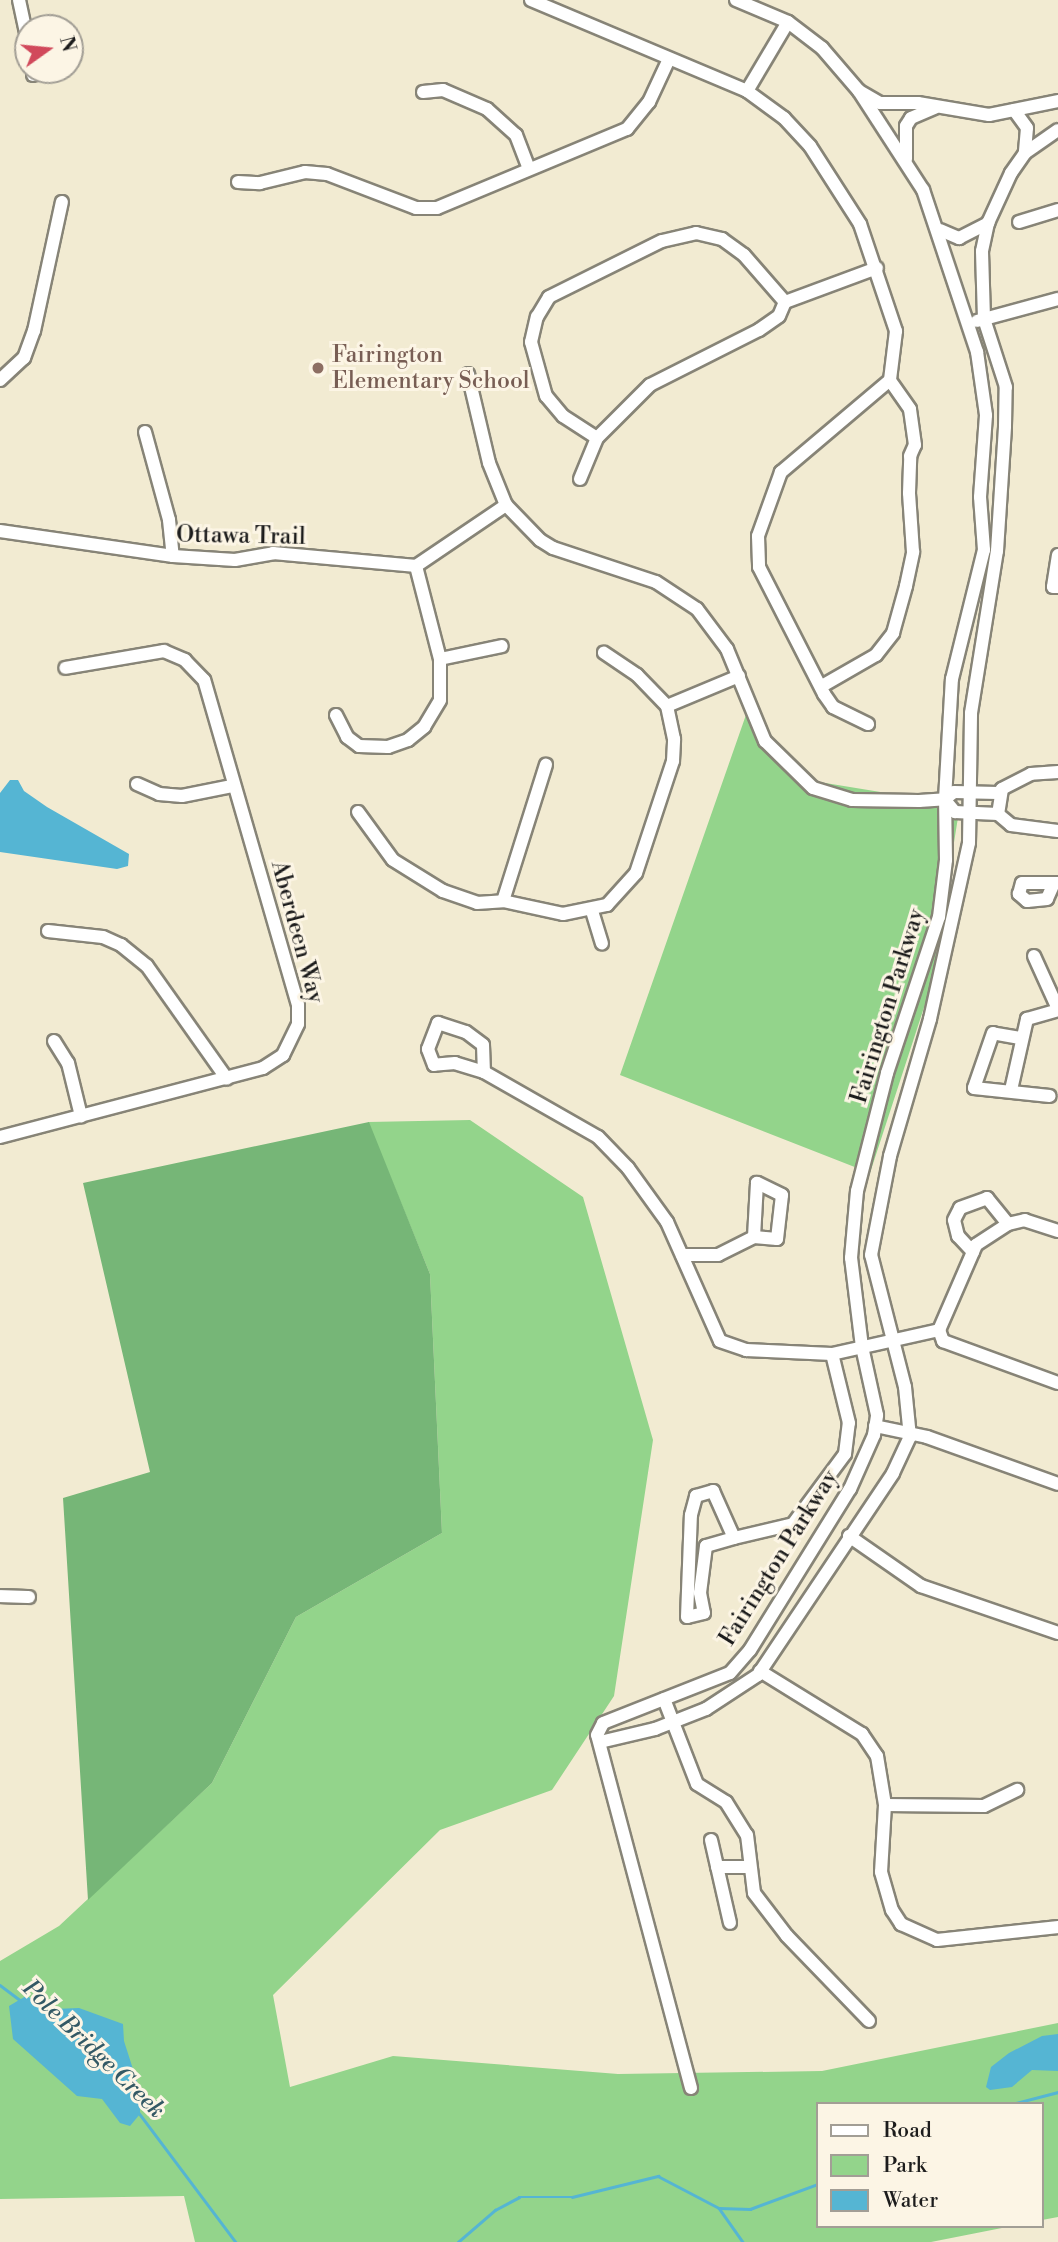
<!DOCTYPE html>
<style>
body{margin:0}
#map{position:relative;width:1058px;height:2242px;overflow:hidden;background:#f2ebd2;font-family:"Libre Bodoni",serif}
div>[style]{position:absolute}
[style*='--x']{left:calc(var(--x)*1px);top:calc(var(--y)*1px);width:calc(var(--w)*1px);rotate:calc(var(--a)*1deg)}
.green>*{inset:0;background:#93d48b}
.forest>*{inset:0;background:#76b677}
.water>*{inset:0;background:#55b5d3}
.stream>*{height:2.5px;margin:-1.25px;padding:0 1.25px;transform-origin:1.25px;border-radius:1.25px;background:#55b5d3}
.roads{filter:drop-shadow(2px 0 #878477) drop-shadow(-2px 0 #878477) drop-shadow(0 2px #878477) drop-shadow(0 -2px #878477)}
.minor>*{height:12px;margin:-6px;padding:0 6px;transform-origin:6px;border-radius:6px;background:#fff}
.dots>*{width:19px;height:19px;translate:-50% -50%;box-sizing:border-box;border:4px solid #fcf5e5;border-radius:50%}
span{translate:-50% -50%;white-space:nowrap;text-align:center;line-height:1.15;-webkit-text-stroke:6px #fcf5e5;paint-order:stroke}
.education-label{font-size:23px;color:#785e54}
.left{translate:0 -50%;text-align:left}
.street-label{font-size:23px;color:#1c1c1c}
.water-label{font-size:24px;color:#335965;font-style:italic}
.legend{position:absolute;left:816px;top:2102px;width:228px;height:126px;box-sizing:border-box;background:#fcf5e5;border:2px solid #a29e95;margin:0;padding:9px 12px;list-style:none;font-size:21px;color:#1c1c1c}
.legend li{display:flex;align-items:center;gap:14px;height:35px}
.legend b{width:35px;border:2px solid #a29e95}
.north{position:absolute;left:14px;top:14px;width:70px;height:70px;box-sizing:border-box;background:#fcf5e5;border:2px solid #a29e95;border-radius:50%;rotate:75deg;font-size:19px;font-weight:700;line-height:28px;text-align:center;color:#1c1c1c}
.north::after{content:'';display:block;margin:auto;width:24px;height:32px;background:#d1495b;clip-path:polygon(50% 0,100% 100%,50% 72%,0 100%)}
</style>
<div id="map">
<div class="green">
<div style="clip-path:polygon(747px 712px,807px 780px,960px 805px,931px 986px,870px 1173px,620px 1075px)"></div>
<div style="clip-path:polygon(470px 1120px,583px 1197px,653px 1440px,614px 1696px,552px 1790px,440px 1830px,273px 1995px,290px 2087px,393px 2056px,618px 2074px,822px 2071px,1058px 2023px,1058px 2217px,1042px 2220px,1042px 2104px,818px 2104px,818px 2226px,1012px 2226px,931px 2242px,195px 2242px,184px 2196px,0 2199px,0 1961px,59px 1926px,212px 1783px,296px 1617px,442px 1533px,430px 1274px,368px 1122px)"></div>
</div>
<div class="forest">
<div style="clip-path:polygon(369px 1122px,430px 1274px,442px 1533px,296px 1617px,212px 1783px,88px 1900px,63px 1498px,150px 1472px,83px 1183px)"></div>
</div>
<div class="water">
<div style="clip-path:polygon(10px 780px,18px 780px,24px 791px,47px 807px,129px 854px,128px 866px,117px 869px,0 852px,0 793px)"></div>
<div style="clip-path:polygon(26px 1996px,54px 2009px,79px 2008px,123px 2024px,124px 2041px,140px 2091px,140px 2114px,130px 2126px,120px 2123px,102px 2099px,77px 2096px,13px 2039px,9px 2006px)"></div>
<div style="clip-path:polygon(1058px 2034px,1058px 2071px,1032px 2070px,1012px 2087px,990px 2090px,986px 2087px,991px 2067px,1009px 2053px,1042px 2036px)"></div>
</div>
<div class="stream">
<div style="--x:0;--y:1985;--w:25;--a:37"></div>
<div style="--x:1012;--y:2104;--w:48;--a:-14.6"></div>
<div style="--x:139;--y:2113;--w:161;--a:53.1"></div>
<div style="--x:719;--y:2208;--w:31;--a:2"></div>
<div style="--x:750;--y:2209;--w:72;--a:-20.2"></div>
<div style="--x:458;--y:2242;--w:49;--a:-40.9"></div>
<div style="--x:495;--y:2210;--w:27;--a:-28"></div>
<div style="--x:519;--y:2197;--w:53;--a:0"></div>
<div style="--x:572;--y:2197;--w:89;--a:-13.7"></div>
<div style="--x:658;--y:2176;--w:69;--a:27.7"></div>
<div style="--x:719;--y:2208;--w:42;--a:54.8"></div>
</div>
<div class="roads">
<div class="minor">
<div style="--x:19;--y:0;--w:43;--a:77.9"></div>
<div style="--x:531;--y:0;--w:234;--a:22.8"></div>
<div style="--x:747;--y:91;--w:46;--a:36.1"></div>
<div style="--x:784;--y:118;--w:38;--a:47"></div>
<div style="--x:810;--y:146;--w:93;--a:57.3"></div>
<div style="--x:860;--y:224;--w:113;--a:71.4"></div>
<div style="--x:896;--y:331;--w:49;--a:97"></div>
<div style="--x:890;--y:380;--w:143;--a:139.8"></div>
<div style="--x:781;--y:472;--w:68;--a:109.8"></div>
<div style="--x:758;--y:536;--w:31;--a:88"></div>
<div style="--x:759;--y:567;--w:143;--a:62.9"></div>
<div style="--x:824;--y:694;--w:16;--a:55"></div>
<div style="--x:833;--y:707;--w:39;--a:26"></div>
<div style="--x:736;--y:0;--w:56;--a:22.9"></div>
<div style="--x:788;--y:22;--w:43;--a:37.4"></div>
<div style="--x:822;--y:48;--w:57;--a:49.3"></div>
<div style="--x:859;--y:91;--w:24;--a:30"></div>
<div style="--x:880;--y:103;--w:38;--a:0"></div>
<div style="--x:918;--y:103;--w:72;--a:9.6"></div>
<div style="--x:989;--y:115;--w:70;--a:-11.5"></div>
<div style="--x:33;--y:70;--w:5;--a:90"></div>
<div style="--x:747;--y:91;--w:80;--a:-59.3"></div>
<div style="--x:423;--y:92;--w:20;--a:-6"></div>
<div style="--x:443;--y:90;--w:48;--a:23.4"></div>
<div style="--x:487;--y:109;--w:39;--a:42"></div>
<div style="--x:516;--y:135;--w:36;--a:69"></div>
<div style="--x:1014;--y:110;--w:22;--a:54"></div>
<div style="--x:1027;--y:128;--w:25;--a:95"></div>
<div style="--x:906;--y:159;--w:33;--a:-90"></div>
<div style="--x:906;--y:126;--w:9;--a:-58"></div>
<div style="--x:911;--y:118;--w:26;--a:-23"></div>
<div style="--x:238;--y:182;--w:22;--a:3"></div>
<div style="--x:260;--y:183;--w:46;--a:-13.7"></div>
<div style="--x:305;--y:172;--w:22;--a:5"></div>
<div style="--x:327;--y:174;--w:95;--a:20.9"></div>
<div style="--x:416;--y:208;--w:21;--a:0"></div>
<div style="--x:437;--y:208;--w:206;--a:-22.6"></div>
<div style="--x:627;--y:129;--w:35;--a:-51"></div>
<div style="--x:649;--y:102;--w:45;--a:-65.1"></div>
<div style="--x:1019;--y:222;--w:41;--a:-17.1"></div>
<div style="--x:940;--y:230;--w:21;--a:23"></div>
<div style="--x:959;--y:238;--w:33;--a:-27"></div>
<div style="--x:977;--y:321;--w:84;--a:-15.2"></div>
<div style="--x:468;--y:374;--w:91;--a:76.7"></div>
<div style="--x:489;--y:463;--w:45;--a:68"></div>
<div style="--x:506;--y:505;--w:49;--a:45.8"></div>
<div style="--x:540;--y:540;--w:15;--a:32"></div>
<div style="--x:553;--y:548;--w:108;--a:18.3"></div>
<div style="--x:656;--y:582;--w:49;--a:33.4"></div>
<div style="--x:697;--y:609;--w:50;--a:53.1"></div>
<div style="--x:727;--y:649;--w:100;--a:67.6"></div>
<div style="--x:765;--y:741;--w:67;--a:44.4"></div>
<div style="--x:813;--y:788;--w:41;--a:17.1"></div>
<div style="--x:852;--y:800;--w:67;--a:0.9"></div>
<div style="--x:919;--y:801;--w:26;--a:-4"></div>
<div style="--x:945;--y:799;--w:11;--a:-38"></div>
<div style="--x:954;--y:792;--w:44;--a:1.3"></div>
<div style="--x:0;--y:380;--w:33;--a:-43"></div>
<div style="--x:24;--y:358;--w:29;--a:-70"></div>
<div style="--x:34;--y:331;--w:132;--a:-77.8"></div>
<div style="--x:145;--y:432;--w:91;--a:74.7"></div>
<div style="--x:169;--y:520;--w:36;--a:84"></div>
<div style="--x:597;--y:438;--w:40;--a:-147.1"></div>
<div style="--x:563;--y:416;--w:26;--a:-130"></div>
<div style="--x:546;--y:396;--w:56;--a:-105.5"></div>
<div style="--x:531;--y:342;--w:26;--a:-77"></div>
<div style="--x:537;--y:317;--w:23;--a:-59"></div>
<div style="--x:549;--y:297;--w:126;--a:-26.4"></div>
<div style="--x:662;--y:241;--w:35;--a:-13"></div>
<div style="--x:696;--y:233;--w:27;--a:13"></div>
<div style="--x:722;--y:239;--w:27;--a:36"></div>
<div style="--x:744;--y:255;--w:62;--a:48.9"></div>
<div style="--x:580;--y:479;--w:44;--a:-67.5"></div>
<div style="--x:597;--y:438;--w:75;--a:-45"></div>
<div style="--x:650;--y:385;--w:122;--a:-26.8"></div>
<div style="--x:759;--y:330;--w:24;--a:-35"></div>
<div style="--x:779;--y:316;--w:15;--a:-67"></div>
<div style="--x:785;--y:302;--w:98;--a:-20.3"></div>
<div style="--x:0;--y:531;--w:175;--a:8.2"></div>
<div style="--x:173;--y:556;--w:62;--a:3.7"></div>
<div style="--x:235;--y:560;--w:39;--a:-10"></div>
<div style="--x:273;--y:553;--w:144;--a:5.2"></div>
<div style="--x:416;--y:566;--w:109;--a:-34.1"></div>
<div style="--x:1058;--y:555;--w:32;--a:99"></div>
<div style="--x:1053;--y:587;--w:5;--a:0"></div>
<div style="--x:440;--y:659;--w:63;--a:-11.8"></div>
<div style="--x:822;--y:686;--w:62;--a:-29.9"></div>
<div style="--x:876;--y:655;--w:28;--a:-52"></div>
<div style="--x:893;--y:633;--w:49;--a:-74.5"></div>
<div style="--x:906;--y:586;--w:35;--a:-78"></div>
<div style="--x:913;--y:552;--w:59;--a:-93.9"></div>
<div style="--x:909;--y:493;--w:37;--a:-88"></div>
<div style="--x:910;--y:456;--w:12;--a:-66"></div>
<div style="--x:915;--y:445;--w:36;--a:-98"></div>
<div style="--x:910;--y:409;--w:35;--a:-125"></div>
<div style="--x:667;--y:706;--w:78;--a:-22.6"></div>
<div style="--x:336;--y:715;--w:25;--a:63"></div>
<div style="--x:347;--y:737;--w:15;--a:37"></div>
<div style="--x:359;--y:746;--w:29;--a:2"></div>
<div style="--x:388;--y:747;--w:21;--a:-19"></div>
<div style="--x:408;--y:740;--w:21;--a:-39"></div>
<div style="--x:424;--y:727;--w:31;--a:-59"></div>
<div style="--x:440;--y:700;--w:41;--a:-90"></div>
<div style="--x:440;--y:659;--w:96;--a:-104.5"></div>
<div style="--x:1058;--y:772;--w:27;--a:176"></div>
<div style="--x:1031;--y:774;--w:33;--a:153"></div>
<div style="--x:1002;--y:789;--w:25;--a:99"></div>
<div style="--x:998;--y:814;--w:17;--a:40"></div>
<div style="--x:1011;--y:825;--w:47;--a:7.3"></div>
<div style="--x:137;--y:784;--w:24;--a:24"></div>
<div style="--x:159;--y:794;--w:23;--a:5"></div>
<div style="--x:182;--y:796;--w:51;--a:-11.3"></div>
<div style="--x:945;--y:800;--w:16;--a:50"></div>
<div style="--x:955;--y:812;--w:43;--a:2.7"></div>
<div style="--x:358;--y:812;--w:59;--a:53.9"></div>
<div style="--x:393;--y:860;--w:59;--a:31.8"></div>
<div style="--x:443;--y:891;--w:36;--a:19"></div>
<div style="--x:477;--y:903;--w:26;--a:-4"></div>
<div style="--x:503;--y:901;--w:61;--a:12.2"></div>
<div style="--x:563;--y:914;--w:45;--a:-11.6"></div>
<div style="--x:607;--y:905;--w:43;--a:-47.8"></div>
<div style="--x:636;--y:873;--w:118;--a:-71.7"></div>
<div style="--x:673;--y:761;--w:22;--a:-87"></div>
<div style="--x:674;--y:739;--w:34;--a:-102"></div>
<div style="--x:667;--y:706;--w:43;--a:-134.1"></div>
<div style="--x:637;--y:675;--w:40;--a:-146"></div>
<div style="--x:1054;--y:883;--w:17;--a:114"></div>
<div style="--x:1047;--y:899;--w:20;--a:174"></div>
<div style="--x:1027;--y:901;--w:11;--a:-139"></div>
<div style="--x:1019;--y:894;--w:11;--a:-75"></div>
<div style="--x:1022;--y:883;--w:36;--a:0"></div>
<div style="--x:503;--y:901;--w:143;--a:-72.5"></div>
<div style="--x:592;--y:911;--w:34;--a:73"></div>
<div style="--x:48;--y:931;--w:55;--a:6.2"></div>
<div style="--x:103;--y:937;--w:20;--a:24"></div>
<div style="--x:121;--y:945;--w:33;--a:39"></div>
<div style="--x:147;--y:966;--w:138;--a:54.7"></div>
<div style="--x:1034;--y:956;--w:58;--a:65.6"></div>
<div style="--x:1020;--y:1038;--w:27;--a:-170"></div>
<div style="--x:993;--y:1033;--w:58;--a:109.1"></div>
<div style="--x:974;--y:1088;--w:76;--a:6"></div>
<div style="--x:54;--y:1041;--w:26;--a:58"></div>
<div style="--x:68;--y:1063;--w:55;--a:76.2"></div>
<div style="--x:484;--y:1072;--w:30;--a:-163"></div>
<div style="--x:455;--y:1063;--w:21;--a:175"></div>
<div style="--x:434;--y:1065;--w:17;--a:-111"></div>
<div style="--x:428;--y:1049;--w:28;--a:-69"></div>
<div style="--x:438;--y:1023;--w:29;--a:18"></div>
<div style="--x:466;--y:1032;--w:21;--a:37"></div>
<div style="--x:483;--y:1045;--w:27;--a:88"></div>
<div style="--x:484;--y:1072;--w:131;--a:29.7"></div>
<div style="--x:598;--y:1137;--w:43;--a:45.9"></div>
<div style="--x:628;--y:1168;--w:67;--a:54.2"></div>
<div style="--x:667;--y:1222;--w:130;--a:66"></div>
<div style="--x:720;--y:1341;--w:28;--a:19"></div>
<div style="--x:746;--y:1350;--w:86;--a:2.7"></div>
<div style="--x:832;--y:1354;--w:110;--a:-12.6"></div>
<div style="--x:1011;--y:1090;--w:73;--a:-77.3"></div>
<div style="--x:1027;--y:1019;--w:32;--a:-16"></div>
<div style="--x:0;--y:1137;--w:272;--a:-14.7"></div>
<div style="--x:263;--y:1068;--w:24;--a:-33"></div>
<div style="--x:283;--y:1055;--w:34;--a:-64"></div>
<div style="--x:298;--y:1024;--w:19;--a:-90"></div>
<div style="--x:298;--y:1005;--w:338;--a:-106.1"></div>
<div style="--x:204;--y:680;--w:28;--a:-134"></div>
<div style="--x:185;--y:660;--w:23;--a:-157"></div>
<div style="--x:164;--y:651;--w:100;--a:170.3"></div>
<div style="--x:1058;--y:1231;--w:35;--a:-162"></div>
<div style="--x:1025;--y:1220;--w:17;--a:167"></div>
<div style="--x:1008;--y:1224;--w:38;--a:147"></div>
<div style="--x:976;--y:1245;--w:93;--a:113.5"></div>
<div style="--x:939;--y:1330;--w:12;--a:70"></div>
<div style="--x:943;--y:1341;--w:122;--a:20.1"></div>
<div style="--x:973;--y:1252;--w:22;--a:-133"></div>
<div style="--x:958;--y:1236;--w:16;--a:-104"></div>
<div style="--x:954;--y:1220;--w:13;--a:-63"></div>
<div style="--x:960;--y:1208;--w:29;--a:-20"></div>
<div style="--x:987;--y:1198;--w:33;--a:51"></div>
<div style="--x:682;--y:1255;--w:36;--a:0"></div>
<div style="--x:718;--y:1255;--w:40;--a:-26.6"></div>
<div style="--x:754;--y:1237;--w:23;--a:5"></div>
<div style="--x:777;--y:1239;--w:44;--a:-83.5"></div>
<div style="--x:782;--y:1195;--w:28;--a:-154"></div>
<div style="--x:757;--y:1183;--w:54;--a:93.2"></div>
<div style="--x:875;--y:1426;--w:53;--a:11.9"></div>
<div style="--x:927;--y:1437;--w:139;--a:19.7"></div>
<div style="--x:713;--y:1491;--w:51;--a:65.9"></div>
<div style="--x:734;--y:1538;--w:29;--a:164"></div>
<div style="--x:706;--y:1546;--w:47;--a:97.3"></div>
<div style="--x:700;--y:1593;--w:20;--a:79"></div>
<div style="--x:704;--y:1613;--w:17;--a:167"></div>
<div style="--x:687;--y:1617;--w:102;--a:-87.8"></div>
<div style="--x:691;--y:1515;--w:20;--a:-75"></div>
<div style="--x:696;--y:1496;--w:18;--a:-16"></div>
<div style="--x:849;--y:1536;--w:88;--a:34.8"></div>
<div style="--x:921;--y:1586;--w:145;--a:18.9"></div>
<div style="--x:734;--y:1538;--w:61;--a:-13.3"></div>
<div style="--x:793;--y:1524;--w:87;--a:-53.4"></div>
<div style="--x:845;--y:1454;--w:31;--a:-83"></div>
<div style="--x:849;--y:1423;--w:71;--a:-103.8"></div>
<div style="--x:0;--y:1596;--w:29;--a:2"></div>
<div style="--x:760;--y:1671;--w:120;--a:31.7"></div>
<div style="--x:862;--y:1734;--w:27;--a:56"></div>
<div style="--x:877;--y:1756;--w:50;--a:80.7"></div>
<div style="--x:885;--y:1805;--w:67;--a:93.4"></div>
<div style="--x:881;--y:1872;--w:40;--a:74"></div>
<div style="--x:892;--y:1910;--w:17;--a:57"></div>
<div style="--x:901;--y:1924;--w:39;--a:24"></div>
<div style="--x:937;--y:1940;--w:122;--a:-6.1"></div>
<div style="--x:664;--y:1699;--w:91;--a:68.8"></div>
<div style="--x:697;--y:1784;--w:34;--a:32"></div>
<div style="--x:726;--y:1802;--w:39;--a:58"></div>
<div style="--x:747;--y:1835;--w:58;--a:83.1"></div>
<div style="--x:754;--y:1893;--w:54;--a:52.5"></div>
<div style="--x:787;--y:1936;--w:118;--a:46"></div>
<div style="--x:600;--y:1742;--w:57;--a:-13.3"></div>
<div style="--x:655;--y:1729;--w:55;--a:-21.4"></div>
<div style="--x:706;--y:1709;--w:62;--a:-33.2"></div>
<div style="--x:758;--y:1675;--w:243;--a:-56.2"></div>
<div style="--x:893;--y:1473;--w:40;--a:-65"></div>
<div style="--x:910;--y:1437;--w:50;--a:-95.7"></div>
<div style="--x:905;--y:1387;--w:136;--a:-104.4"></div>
<div style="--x:871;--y:1255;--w:101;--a:-79.1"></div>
<div style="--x:890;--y:1156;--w:143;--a:-73.7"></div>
<div style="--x:930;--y:1019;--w:180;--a:-77.5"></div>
<div style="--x:969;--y:843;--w:130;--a:-89.1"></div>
<div style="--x:971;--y:713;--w:164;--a:-80.9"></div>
<div style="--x:997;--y:551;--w:125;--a:-86.3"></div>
<div style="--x:1005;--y:426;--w:39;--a:-89"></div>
<div style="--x:1006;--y:387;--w:71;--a:-107.9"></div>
<div style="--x:984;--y:319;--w:68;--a:-91.7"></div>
<div style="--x:982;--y:251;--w:29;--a:-78"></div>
<div style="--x:988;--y:223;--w:55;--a:-65.3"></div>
<div style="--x:1011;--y:173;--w:24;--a:-55"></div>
<div style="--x:1025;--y:153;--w:40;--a:-34.9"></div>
<div style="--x:885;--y:1805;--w:99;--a:0.6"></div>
<div style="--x:984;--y:1806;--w:37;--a:-26"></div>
<div style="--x:711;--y:1840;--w:85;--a:77.1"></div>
<div style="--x:717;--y:1867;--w:33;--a:0"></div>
<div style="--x:691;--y:2088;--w:365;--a:-104.9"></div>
<div style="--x:597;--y:1735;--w:13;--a:-63"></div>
<div style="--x:603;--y:1723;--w:136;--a:-21.5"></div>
<div style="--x:730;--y:1673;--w:30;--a:-49"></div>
<div style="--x:750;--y:1650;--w:190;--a:-58.2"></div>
<div style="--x:850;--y:1489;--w:59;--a:-66"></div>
<div style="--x:874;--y:1435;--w:20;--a:-81"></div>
<div style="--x:877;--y:1415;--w:70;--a:-102.4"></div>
<div style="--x:862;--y:1347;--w:90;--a:-97"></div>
<div style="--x:851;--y:1258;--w:67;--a:-84.9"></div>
<div style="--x:857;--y:1191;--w:122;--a:-75.7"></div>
<div style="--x:887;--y:1073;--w:164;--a:-71.6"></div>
<div style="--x:939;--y:917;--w:57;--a:-83"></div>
<div style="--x:946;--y:860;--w:61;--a:-90.9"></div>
<div style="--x:945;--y:799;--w:120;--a:-86.7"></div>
<div style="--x:952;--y:679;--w:133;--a:-76.1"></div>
<div style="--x:984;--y:550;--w:53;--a:-94.3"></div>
<div style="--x:980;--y:497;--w:82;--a:-85.8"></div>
<div style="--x:986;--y:415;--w:64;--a:-98.1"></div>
<div style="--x:977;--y:352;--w:171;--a:-108.4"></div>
<div style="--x:923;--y:190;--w:118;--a:-122.9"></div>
</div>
</div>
<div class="dots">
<div style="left:318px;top:368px;background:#8d6e63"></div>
</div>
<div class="education-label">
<span class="left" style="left:332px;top:368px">Fairington<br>Elementary School</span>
</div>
<div class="street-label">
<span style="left:241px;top:536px;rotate:1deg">Ottawa Trail</span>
<span style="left:297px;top:932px;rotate:75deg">Aberdeen Way</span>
<span style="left:888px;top:1006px;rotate:-73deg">Fairington Parkway</span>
<span style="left:779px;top:1558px;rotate:-58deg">Fairington Parkway</span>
</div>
<div class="water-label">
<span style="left:93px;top:2050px;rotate:44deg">Pole Bridge Creek</span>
</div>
<ul class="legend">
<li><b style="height:9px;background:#fff"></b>Road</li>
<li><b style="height:19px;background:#93d48b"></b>Park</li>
<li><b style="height:19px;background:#55b5d3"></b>Water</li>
</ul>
<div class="north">N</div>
</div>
